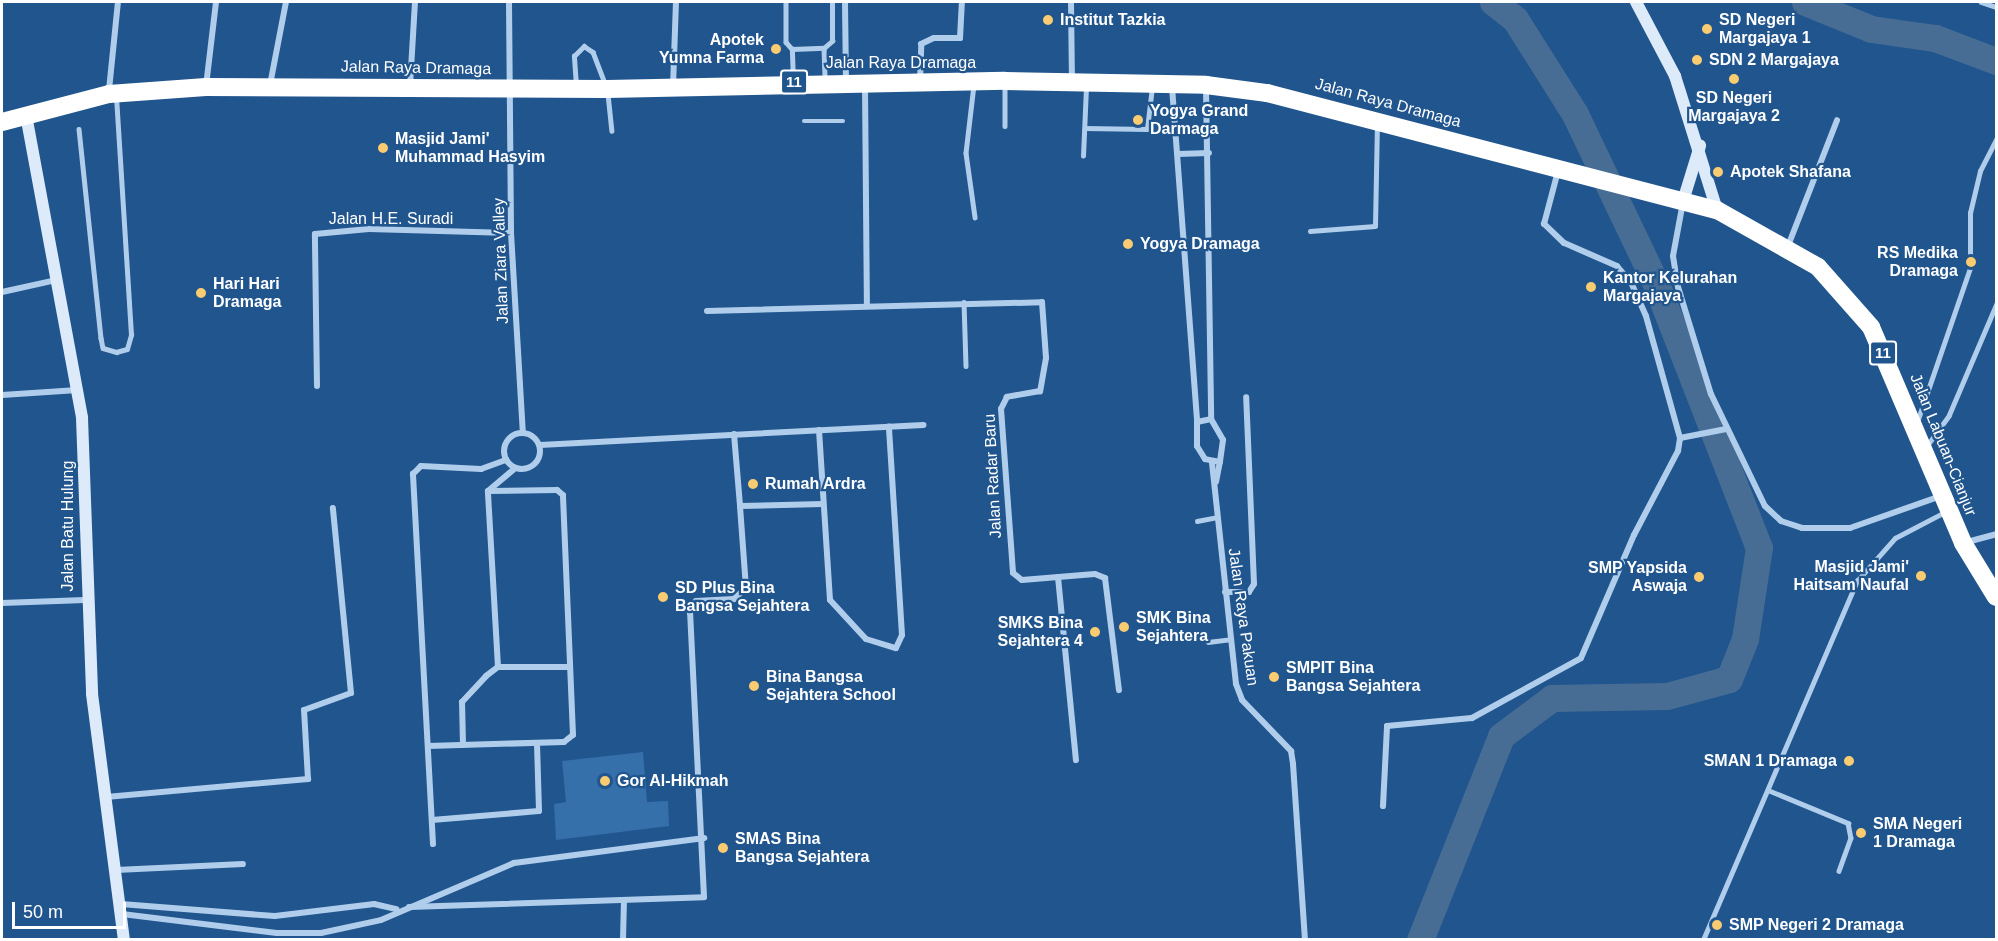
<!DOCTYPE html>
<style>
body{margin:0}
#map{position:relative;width:1998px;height:941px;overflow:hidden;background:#21558e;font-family:Arial,sans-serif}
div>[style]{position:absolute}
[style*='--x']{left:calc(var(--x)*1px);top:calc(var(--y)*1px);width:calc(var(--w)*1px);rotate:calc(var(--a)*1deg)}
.green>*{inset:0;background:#3570ab}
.river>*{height:27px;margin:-13.5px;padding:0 13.5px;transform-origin:13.5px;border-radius:13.5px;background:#486d95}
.lane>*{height:4.5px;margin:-2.25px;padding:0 2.25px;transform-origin:2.25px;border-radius:2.25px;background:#b0ceec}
.street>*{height:6px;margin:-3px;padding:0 3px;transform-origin:3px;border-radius:3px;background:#b0ceec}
.street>.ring{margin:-3px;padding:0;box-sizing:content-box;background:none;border:6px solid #b0ceec;border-radius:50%}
.secondary>*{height:12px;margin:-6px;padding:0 6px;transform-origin:6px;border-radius:6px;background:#dceaf9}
.highway>*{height:18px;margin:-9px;padding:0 9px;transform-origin:9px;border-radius:9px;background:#fff}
.dots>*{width:16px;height:16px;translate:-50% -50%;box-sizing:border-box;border:3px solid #21558e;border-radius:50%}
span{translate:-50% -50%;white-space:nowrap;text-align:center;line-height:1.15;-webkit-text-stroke:4.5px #21558e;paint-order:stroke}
.shield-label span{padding:2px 4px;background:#21558e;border:2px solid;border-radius:4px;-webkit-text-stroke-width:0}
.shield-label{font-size:15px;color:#fff;font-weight:700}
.poi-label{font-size:16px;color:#fff;font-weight:700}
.left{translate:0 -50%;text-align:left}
.right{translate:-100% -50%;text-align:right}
.street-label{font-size:16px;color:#fff}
.frame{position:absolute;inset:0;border:3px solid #fff;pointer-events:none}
.scale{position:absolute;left:12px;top:902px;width:114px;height:27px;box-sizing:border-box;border:3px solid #fff;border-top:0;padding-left:8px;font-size:18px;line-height:21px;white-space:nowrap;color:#fff;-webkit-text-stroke:4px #21558e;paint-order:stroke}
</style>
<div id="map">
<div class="green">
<div style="clip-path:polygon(643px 752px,647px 802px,668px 801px,669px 826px,556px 840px,554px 804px,566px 802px,562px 761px)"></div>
</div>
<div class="river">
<div style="--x:1805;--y:2;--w:71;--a:22.2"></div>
<div style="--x:1871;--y:29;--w:65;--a:8"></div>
<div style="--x:1935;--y:38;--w:65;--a:20.7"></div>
<div style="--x:1420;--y:940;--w:219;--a:-68.3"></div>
<div style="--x:1501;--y:736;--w:64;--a:-36.7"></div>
<div style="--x:1552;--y:698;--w:115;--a:-1"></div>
<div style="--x:1667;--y:696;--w:64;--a:-15.3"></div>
<div style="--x:1729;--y:679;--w:43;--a:-68.2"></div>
<div style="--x:1745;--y:639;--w:92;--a:-81.3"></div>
<div style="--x:1759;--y:548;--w:281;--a:-111.3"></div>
<div style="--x:1657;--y:286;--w:191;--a:-115.5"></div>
<div style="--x:1575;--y:114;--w:112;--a:-122.3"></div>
<div style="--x:1515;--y:19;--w:28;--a:-142"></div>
</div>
<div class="lane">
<div style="--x:786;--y:2;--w:40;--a:90"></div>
<div style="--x:786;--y:42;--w:9;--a:49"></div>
<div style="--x:1981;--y:2;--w:16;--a:18"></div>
<div style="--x:824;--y:48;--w:11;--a:-41"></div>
<div style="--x:832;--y:41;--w:39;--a:-90"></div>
<div style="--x:793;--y:82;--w:33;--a:-92"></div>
<div style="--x:792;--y:49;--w:32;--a:-2"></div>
<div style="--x:824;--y:48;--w:31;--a:88"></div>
<div style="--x:1005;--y:84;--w:42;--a:90"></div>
<div style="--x:974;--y:85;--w:68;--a:96.7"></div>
<div style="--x:966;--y:153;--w:65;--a:82"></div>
<div style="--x:576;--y:86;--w:30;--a:-94"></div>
<div style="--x:574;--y:56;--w:14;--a:-45"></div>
<div style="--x:584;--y:46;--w:11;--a:34"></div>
<div style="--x:593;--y:52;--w:33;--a:69"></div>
<div style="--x:608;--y:94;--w:37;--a:84"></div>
<div style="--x:804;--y:121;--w:39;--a:0"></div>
<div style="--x:1085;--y:128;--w:62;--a:0.9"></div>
<div style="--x:1147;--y:129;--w:42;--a:-83.2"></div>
<div style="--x:79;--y:129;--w:210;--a:84"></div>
<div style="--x:101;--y:338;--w:10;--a:79"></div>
<div style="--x:103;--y:348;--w:14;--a:17"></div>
<div style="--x:116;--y:352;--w:11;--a:-15"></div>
<div style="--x:127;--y:349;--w:15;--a:-74"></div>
<div style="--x:131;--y:335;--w:236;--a:-93.6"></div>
<div style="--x:1083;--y:156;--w:68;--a:-87.5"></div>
<div style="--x:1310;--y:231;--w:65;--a:-4.4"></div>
<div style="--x:1375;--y:226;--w:101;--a:-88.9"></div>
<div style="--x:964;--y:302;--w:64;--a:88.2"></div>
<div style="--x:1917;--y:422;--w:163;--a:-71"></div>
<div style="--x:1970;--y:268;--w:55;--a:-90"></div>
<div style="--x:1970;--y:213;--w:43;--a:-76.6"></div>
<div style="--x:1980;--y:171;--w:36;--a:-63"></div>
<div style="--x:1926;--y:447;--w:39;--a:-54"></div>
<div style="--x:1949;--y:415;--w:120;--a:-66.9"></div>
<div style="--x:1197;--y:521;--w:20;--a:-11"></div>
<div style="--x:1208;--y:642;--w:23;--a:-7"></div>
<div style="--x:1768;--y:790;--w:87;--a:22.4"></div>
<div style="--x:1848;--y:823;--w:15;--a:79"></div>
<div style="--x:1851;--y:838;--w:35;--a:110"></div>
<div style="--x:1703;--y:940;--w:391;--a:-66.8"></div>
<div style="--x:1857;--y:581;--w:57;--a:-48.5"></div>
<div style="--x:1895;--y:538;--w:56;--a:-27.5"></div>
</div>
<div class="street">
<div style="--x:509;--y:2;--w:231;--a:89.5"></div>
<div style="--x:511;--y:233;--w:200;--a:86.6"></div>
<div style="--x:845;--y:2;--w:79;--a:89.3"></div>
<div style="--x:1071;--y:2;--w:77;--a:89.3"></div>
<div style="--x:920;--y:82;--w:38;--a:-88"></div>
<div style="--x:921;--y:44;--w:14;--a:-25"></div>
<div style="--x:934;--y:38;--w:26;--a:0"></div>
<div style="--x:960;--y:38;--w:36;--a:-87"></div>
<div style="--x:270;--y:85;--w:85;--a:-79.1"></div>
<div style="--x:206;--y:86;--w:85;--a:-83.2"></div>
<div style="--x:410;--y:86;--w:84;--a:-86.6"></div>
<div style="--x:673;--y:87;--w:85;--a:-88"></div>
<div style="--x:865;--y:87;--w:218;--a:89.5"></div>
<div style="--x:1172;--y:87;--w:336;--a:85.7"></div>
<div style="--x:1206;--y:88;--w:331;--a:89.1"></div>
<div style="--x:109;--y:90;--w:88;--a:-84.2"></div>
<div style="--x:1178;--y:154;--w:31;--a:-2"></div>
<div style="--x:1683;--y:202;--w:55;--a:100.5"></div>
<div style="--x:1673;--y:256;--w:31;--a:81"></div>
<div style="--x:1678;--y:287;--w:112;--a:72.9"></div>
<div style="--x:1711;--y:394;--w:124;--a:64.3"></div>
<div style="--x:1765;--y:506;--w:22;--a:43"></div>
<div style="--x:1781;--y:521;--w:22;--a:18"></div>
<div style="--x:1802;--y:528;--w:48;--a:0"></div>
<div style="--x:1850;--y:528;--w:96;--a:-19.4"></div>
<div style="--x:1788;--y:246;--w:135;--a:-68.7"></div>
<div style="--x:2;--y:292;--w:55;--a:-12.5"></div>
<div style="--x:707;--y:311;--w:335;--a:-1.5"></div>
<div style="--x:1042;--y:302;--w:56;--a:85.9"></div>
<div style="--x:1046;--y:358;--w:34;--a:100"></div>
<div style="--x:1040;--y:391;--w:34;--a:170"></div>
<div style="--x:1007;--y:397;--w:13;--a:117"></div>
<div style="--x:1001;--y:409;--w:164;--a:85.8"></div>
<div style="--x:1013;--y:573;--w:11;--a:38"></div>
<div style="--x:1022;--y:580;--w:73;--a:-4.7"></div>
<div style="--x:1095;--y:574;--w:11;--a:22"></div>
<div style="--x:1105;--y:578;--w:113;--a:82.9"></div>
<div style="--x:317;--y:386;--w:152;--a:-90.8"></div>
<div style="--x:315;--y:234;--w:54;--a:-5.3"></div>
<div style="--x:369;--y:229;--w:142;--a:1.6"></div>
<div style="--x:2;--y:395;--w:76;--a:-3.8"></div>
<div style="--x:1211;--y:419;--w:24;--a:60"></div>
<div style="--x:1223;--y:440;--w:22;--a:98"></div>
<div style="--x:1220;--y:462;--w:15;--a:-169"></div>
<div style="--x:1205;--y:459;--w:15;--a:-122"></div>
<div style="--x:1197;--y:446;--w:24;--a:-90"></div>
<div style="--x:1197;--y:422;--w:14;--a:-12"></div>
<div style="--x:819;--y:430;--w:170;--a:86.3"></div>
<div style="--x:830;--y:600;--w:53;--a:47.3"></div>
<div style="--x:866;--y:639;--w:31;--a:17"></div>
<div style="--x:896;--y:648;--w:14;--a:-65"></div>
<div style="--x:902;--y:635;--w:209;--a:-93.6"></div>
<div class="ring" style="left:504px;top:433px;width:30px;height:30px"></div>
<div style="--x:734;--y:434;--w:72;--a:85.2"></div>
<div style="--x:740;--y:506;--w:83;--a:-1.4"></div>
<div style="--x:1680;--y:438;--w:47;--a:-11.1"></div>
<div style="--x:540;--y:445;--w:384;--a:-3"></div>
<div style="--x:1212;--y:463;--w:222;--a:83.8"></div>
<div style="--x:1236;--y:684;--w:17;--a:69"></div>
<div style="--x:1242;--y:700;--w:71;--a:46.1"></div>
<div style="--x:1291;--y:751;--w:13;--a:81"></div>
<div style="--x:1293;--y:764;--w:176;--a:86.1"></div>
<div style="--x:1216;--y:482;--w:20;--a:-79"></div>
<div style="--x:1967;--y:542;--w:30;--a:-15"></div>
<div style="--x:1058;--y:577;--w:184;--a:84.4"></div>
<div style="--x:1225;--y:592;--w:24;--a:0"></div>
<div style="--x:1249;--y:592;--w:9;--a:-58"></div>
<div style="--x:1254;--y:584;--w:187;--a:-92.4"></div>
<div style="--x:2;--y:603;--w:83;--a:-2.1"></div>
<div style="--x:498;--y:667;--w:176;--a:-93.3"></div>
<div style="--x:488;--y:491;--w:35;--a:-40"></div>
<div style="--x:463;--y:745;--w:43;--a:-91.3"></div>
<div style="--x:462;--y:702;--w:35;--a:-47"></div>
<div style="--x:486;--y:676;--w:15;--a:-37"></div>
<div style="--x:498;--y:667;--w:72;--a:0"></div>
<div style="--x:428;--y:746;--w:136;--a:-1.7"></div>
<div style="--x:564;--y:742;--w:11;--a:-38"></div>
<div style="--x:573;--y:735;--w:240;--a:-92.4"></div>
<div style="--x:563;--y:495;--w:8;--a:-140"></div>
<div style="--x:557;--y:490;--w:69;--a:179.2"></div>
<div style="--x:106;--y:797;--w:203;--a:-5.1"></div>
<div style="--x:308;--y:779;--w:69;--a:-93.3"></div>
<div style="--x:304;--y:710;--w:50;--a:-19.9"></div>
<div style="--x:351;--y:693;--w:186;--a:-95.6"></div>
<div style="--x:1383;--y:806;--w:80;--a:-87.1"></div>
<div style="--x:1387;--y:726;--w:85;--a:-5.4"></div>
<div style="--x:1472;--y:718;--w:124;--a:-28.8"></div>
<div style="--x:1581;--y:658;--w:134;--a:-66.7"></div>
<div style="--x:1634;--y:535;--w:95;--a:-62.4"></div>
<div style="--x:1678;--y:451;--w:13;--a:-81"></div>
<div style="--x:1680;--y:438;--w:127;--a:-105.6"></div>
<div style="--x:1646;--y:316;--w:35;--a:-114"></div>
<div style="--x:1632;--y:284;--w:23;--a:-130"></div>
<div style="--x:1617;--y:266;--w:58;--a:-156.5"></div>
<div style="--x:1564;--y:243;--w:28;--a:-136"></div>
<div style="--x:1544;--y:224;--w:55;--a:-75.2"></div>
<div style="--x:432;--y:820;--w:107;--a:-4.8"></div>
<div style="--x:539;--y:811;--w:68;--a:-91.7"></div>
<div style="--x:433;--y:844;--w:371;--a:-93.1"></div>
<div style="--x:413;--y:474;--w:11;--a:-45"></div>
<div style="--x:421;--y:466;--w:60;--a:2.9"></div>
<div style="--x:481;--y:469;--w:27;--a:-20"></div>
<div style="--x:116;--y:870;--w:127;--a:-2.7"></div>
<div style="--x:121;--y:904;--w:154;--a:4.5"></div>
<div style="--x:275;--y:916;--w:100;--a:-6.9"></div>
<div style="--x:374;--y:904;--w:23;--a:13"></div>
<div style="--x:409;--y:907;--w:295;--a:-1.9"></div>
<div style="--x:704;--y:897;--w:284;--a:-92.8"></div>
<div style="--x:690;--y:613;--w:13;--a:-63"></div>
<div style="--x:696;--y:601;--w:38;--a:-3"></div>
<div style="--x:734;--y:599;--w:16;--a:-43"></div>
<div style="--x:746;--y:588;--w:82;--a:-94.2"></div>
<div style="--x:122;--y:914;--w:156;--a:7"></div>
<div style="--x:277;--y:933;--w:44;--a:0"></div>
<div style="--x:321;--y:933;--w:61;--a:-12.2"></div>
<div style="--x:381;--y:920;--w:145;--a:-23.2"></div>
<div style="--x:514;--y:863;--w:192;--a:-7.5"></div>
<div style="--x:623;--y:940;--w:40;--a:-88.6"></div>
</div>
<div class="secondary">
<div style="--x:1636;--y:2;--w:84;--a:62.2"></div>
<div style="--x:1675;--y:76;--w:140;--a:72.6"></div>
<div style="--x:26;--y:115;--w:308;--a:79.5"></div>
<div style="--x:82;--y:418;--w:276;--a:87.9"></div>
<div style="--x:92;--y:694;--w:248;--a:82.6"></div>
<div style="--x:1683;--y:201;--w:58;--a:-72.8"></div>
</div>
<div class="highway">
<div style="--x:2;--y:122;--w:111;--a:-14.7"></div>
<div style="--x:109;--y:94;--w:97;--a:-4.1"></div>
<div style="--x:206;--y:87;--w:401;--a:0.3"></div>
<div style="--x:607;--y:89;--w:398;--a:-1.2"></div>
<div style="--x:1005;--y:81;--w:201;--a:1.1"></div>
<div style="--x:1206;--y:85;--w:62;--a:7.5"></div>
<div style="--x:1267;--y:93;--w:465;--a:14.6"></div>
<div style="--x:1717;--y:210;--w:116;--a:29.4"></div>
<div style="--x:1818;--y:267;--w:80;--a:48.5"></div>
<div style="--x:1871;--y:327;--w:235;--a:66.9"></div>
<div style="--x:1963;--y:543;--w:63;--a:58.6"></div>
</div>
<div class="dots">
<div style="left:1048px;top:20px;background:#f9cc71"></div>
<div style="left:1707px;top:29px;background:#f9cc71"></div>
<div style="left:776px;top:49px;background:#f9cc71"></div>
<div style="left:1697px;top:60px;background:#f9cc71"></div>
<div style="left:1734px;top:79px;background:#f9cc71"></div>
<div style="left:1138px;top:120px;background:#f9cc71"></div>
<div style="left:383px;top:148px;background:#f9cc71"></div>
<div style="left:1718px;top:172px;background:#f9cc71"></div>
<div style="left:1128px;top:244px;background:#f9cc71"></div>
<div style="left:1971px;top:262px;background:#f9cc71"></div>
<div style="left:1591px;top:287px;background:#f9cc71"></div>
<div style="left:201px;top:293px;background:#f9cc71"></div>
<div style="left:753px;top:484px;background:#f9cc71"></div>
<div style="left:1921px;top:576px;background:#f9cc71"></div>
<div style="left:1699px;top:577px;background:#f9cc71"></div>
<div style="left:663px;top:597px;background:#f9cc71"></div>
<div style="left:1124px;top:627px;background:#f9cc71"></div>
<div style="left:1095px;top:632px;background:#f9cc71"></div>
<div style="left:1274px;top:677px;background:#f9cc71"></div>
<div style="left:754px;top:686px;background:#f9cc71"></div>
<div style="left:1849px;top:761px;background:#f9cc71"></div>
<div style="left:605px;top:781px;background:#f9cc71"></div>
<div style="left:1861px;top:833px;background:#f9cc71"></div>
<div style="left:723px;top:848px;background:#f9cc71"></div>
<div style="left:1717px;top:925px;background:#f9cc71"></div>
</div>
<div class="shield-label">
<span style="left:794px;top:82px">11</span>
<span style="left:1883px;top:353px">11</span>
</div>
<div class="poi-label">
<span class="left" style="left:1060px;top:20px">Institut Tazkia</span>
<span class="left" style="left:1719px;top:29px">SD Negeri<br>Margajaya 1</span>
<span class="right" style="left:764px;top:49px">Apotek<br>Yumna Farma</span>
<span class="left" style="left:1709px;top:60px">SDN 2 Margajaya</span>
<span style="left:1734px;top:107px">SD Negeri<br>Margajaya 2</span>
<span class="left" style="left:1150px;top:120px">Yogya Grand<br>Darmaga</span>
<span class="left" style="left:395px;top:148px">Masjid Jami'<br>Muhammad Hasyim</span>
<span class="left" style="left:1730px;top:172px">Apotek Shafana</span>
<span class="left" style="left:1140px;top:244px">Yogya Dramaga</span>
<span class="right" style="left:1958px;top:262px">RS Medika<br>Dramaga</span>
<span class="left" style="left:1603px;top:287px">Kantor Kelurahan<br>Margajaya</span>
<span class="left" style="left:213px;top:293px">Hari Hari<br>Dramaga</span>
<span class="left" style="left:765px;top:484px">Rumah Ardra</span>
<span class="right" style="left:1909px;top:576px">Masjid Jami'<br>Haitsam Naufal</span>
<span class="right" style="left:1687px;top:577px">SMP Yapsida<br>Aswaja</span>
<span class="left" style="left:675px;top:597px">SD Plus Bina<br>Bangsa Sejahtera</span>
<span class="left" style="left:1136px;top:627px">SMK Bina<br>Sejahtera</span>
<span class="right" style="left:1083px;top:632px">SMKS Bina<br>Sejahtera 4</span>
<span class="left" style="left:1286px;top:677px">SMPIT Bina<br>Bangsa Sejahtera</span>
<span class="left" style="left:766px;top:686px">Bina Bangsa<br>Sejahtera School</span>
<span class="right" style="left:1837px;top:761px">SMAN 1 Dramaga</span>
<span class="left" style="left:617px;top:781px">Gor Al-Hikmah</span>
<span class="left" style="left:1873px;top:833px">SMA Negeri<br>1 Dramaga</span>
<span class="left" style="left:735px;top:848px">SMAS Bina<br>Bangsa Sejahtera</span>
<span class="left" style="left:1729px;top:925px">SMP Negeri 2 Dramaga</span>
</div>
<div class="street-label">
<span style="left:901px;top:63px">Jalan Raya Dramaga</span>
<span style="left:416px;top:68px;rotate:1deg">Jalan Raya Dramaga</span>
<span style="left:1388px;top:103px;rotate:15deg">Jalan Raya Dramaga</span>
<span style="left:391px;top:219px">Jalan H.E. Suradi</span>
<span style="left:501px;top:261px;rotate:-92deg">Jalan Ziara Valley</span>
<span style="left:1943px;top:445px;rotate:68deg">Jalan Labuan-Cianjur</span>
<span style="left:993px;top:476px;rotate:-93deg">Jalan Radar Baru</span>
<span style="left:68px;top:526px;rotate:-90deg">Jalan Batu Hulung</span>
<span style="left:1243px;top:617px;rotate:82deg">Jalan Raya Pakuan</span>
</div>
<div class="frame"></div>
<div class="scale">50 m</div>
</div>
